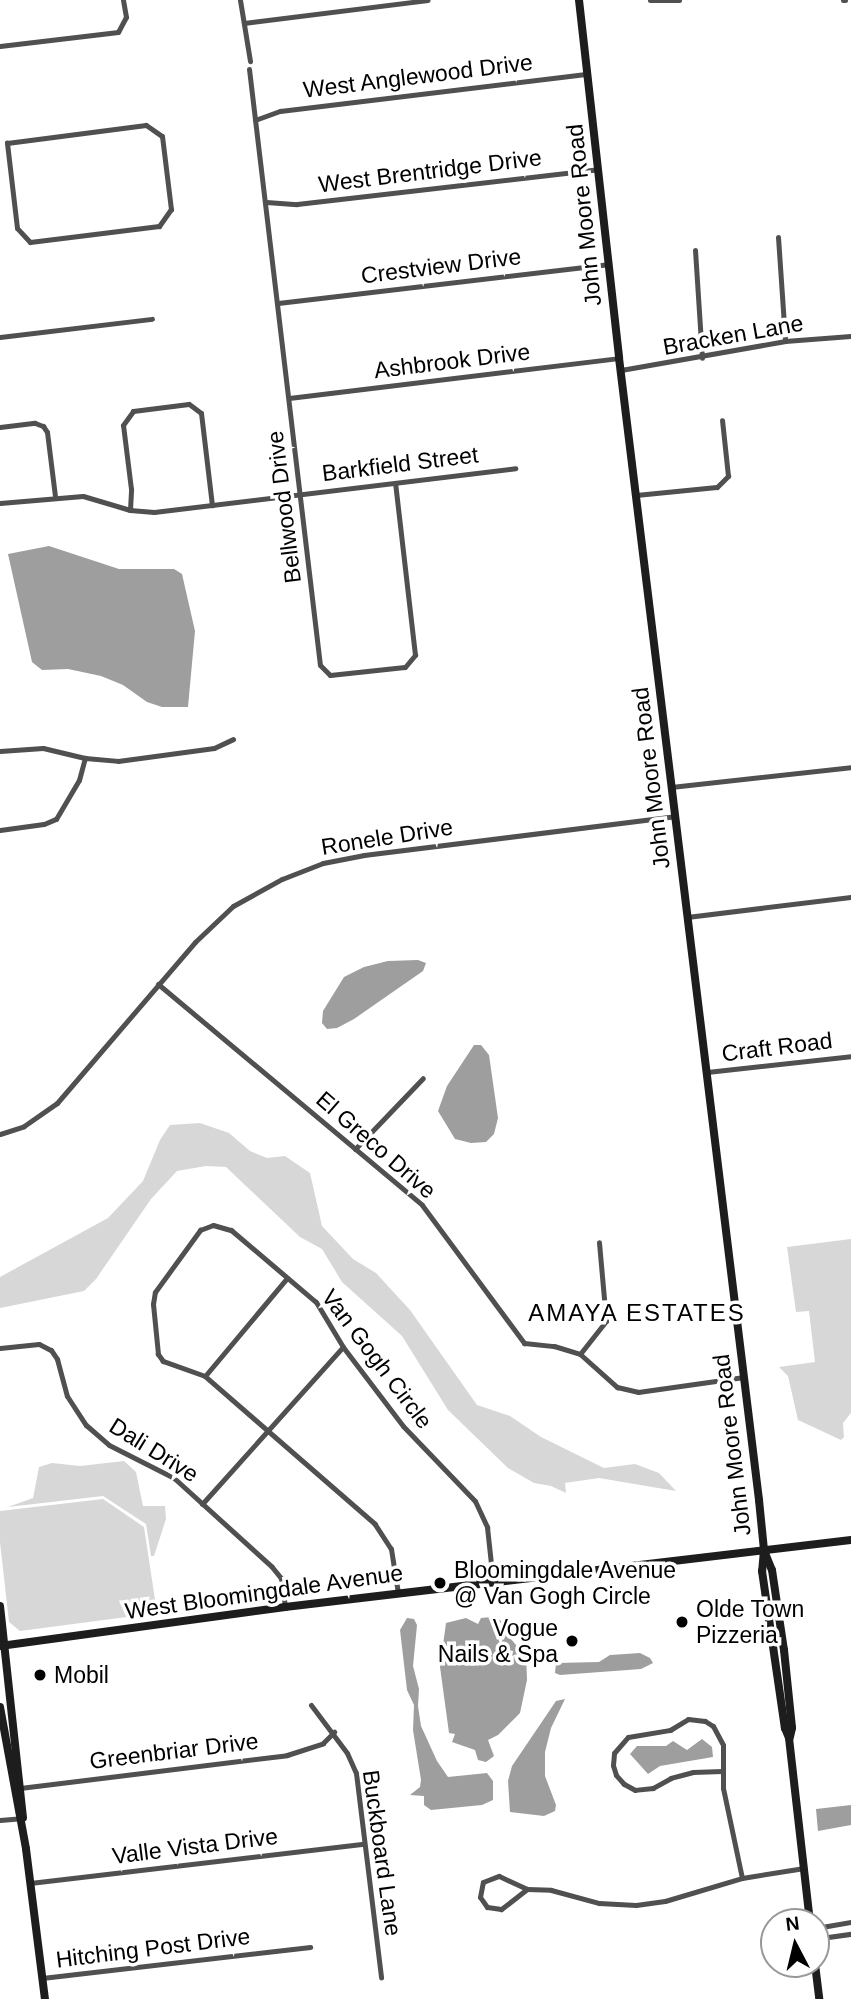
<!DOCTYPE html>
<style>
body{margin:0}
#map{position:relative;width:851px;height:1999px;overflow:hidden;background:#fff;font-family:Arial,sans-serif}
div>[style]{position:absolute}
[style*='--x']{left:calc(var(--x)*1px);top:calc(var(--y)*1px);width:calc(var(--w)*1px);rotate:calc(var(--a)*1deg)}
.green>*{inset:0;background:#d7d7d7}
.water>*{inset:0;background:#9e9e9e}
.street>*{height:5px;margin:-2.5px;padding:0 2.5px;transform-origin:2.5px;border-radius:2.5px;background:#505050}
.secondary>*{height:8px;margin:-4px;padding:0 4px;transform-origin:4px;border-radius:4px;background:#1d1d1d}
.dots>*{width:19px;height:19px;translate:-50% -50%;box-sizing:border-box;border:4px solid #fff;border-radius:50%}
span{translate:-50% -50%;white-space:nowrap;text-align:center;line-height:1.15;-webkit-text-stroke:7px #fff;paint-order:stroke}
.street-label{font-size:23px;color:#000}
.poi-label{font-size:23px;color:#000}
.left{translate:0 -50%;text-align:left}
.right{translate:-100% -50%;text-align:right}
.neighbourhood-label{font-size:24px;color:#000;letter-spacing:2px}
.north{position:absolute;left:760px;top:1908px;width:70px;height:70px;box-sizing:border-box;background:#fff;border:2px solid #999;border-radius:50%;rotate:353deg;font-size:19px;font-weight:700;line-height:28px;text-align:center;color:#000}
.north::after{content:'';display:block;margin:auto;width:24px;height:32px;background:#000;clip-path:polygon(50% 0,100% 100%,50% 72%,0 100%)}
</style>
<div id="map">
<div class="green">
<div style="clip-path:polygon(200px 1123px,229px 1133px,250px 1151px,267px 1158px,285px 1156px,310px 1173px,322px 1226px,353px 1259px,376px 1273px,410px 1310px,477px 1405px,510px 1416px,541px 1437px,604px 1468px,635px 1464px,659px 1473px,676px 1491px,599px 1478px,565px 1483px,566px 1493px,551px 1486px,534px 1483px,508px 1468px,448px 1410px,402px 1336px,342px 1282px,322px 1249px,300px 1237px,226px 1167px,206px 1166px,177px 1171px,151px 1199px,96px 1279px,84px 1291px,0 1308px,0 1277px,108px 1218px,143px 1181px,160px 1140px,170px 1125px)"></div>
<div style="clip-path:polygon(851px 1239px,851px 1413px,843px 1423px,844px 1437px,841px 1440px,798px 1420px,788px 1376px,779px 1367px,815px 1362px,809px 1311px,796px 1312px,787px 1247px)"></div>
<div style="clip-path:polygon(124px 1461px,136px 1472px,143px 1506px,165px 1506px,166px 1519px,154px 1556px,151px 1556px,146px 1524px,103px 1496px,8px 1507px,33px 1498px,39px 1467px,52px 1463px,80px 1466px)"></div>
<div style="clip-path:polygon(103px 1499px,144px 1527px,157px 1613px,20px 1631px,9px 1622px,0 1542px,0 1511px)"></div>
</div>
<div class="water">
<div style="clip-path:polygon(49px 546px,119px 569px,174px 569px,182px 574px,195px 631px,188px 707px,162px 707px,147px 702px,123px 685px,101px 676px,68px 669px,42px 670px,32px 662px,8px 554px)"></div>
<div style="clip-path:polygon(418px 960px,426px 963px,423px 971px,354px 1019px,337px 1028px,327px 1029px,322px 1023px,323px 1011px,344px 977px,364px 967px,388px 961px)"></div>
<div style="clip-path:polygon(474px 1045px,481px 1045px,489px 1055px,498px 1118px,494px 1134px,486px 1142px,471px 1143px,455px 1139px,438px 1111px,447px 1086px)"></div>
<div style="clip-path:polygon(492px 1617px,511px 1625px,506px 1633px,522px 1652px,526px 1653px,527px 1680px,520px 1713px,498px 1735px,488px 1740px,494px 1756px,486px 1762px,478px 1760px,475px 1750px,452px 1742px,455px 1734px,449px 1733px,440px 1667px,446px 1623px,466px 1618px,478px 1624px,481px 1618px)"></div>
<div style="clip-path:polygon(407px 1618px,414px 1619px,417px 1625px,413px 1666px,419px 1689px,418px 1706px,421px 1726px,437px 1761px,448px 1777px,487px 1773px,493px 1781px,493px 1800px,482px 1805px,431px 1810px,424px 1805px,424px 1796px,410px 1795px,420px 1787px,421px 1780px,413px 1730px,414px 1705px,407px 1690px,400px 1630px)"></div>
<div style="clip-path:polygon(640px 1653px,650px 1658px,653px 1663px,641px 1669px,560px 1675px,555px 1673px,556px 1663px,599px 1662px,610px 1655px)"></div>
<div style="clip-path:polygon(565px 1699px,551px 1728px,545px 1752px,545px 1776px,556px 1805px,555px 1811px,544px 1816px,510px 1812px,508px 1781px,512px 1766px,556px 1701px)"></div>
<div style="clip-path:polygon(702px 1739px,712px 1747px,713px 1757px,660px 1766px,648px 1774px,630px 1754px,637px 1746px,666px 1746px,673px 1741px,687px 1750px)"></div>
<div style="clip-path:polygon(851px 1805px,851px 1825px,818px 1831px,816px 1809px)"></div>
</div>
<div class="street">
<div style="--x:240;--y:0;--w:62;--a:80.7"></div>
<div style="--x:650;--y:0;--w:29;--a:0"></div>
<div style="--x:843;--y:0;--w:2;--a:0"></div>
<div style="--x:244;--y:23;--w:185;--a:-7.1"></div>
<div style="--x:0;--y:46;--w:119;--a:-6.8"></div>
<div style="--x:118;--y:32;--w:17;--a:-62"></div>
<div style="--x:126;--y:17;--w:17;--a:-100"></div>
<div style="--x:249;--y:69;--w:600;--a:83.21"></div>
<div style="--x:320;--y:665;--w:14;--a:45"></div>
<div style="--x:330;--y:675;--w:75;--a:-6.1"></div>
<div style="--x:405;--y:667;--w:16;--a:-50"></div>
<div style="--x:415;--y:655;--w:173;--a:-96.6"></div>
<div style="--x:255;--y:120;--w:27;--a:-20"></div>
<div style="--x:280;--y:111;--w:310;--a:-6.9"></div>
<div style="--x:146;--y:125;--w:19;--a:35"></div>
<div style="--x:162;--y:136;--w:74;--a:83"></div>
<div style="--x:171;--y:209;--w:21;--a:125"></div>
<div style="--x:159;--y:226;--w:130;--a:172.9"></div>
<div style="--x:30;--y:242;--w:19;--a:-133"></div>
<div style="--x:17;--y:228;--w:86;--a:-96.7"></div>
<div style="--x:7;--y:143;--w:140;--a:-7.4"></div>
<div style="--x:266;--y:202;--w:31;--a:4"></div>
<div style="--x:297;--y:204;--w:303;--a:-6.6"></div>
<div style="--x:778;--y:237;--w:104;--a:86.1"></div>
<div style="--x:695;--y:250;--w:108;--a:86.3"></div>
<div style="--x:278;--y:303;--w:332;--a:-6.7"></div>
<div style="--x:0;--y:337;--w:153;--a:-6.8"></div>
<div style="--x:621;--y:370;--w:167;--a:-10"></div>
<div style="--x:785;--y:341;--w:66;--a:-4.3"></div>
<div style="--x:289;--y:398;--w:332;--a:-6.9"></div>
<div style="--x:0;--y:427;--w:35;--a:-7"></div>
<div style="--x:35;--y:423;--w:9;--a:21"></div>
<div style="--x:43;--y:426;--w:7;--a:56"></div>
<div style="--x:47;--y:432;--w:64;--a:82.9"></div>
<div style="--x:636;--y:495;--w:81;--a:-5.6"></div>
<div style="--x:717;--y:487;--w:16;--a:-45"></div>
<div style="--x:728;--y:476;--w:56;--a:-96.1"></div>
<div style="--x:0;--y:503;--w:83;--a:-4.8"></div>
<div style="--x:83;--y:496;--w:49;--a:16.6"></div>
<div style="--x:130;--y:510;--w:24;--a:5"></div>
<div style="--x:154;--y:512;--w:364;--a:-6.9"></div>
<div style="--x:130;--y:510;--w:21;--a:-87"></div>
<div style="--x:131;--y:489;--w:64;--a:-97.1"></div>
<div style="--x:123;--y:425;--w:17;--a:-54"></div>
<div style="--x:133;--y:411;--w:56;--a:-7.1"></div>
<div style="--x:189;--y:404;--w:15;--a:37"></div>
<div style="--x:201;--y:413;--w:93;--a:83.2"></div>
<div style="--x:0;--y:751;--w:43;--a:-4"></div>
<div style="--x:43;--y:748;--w:43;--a:13.4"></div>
<div style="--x:85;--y:758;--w:33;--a:5"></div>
<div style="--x:118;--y:761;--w:97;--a:-7.7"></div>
<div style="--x:214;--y:748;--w:21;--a:-25"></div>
<div style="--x:671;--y:787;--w:181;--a:-6.3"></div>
<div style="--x:0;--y:830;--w:44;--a:-7.8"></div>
<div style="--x:44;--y:824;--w:13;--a:-23"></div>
<div style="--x:56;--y:819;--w:45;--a:-59.5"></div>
<div style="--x:79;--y:780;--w:23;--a:-75"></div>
<div style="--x:687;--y:917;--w:165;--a:-7"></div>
<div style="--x:158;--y:984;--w:344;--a:39.9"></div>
<div style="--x:422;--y:1205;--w:172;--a:53.5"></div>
<div style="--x:524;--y:1343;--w:30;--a:6"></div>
<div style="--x:554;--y:1346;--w:27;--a:17"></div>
<div style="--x:580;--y:1354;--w:50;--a:41.7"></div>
<div style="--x:617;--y:1387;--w:22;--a:13"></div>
<div style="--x:638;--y:1392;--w:107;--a:-8.1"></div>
<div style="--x:707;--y:1072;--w:145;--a:-6.3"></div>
<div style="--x:0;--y:1134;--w:25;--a:-18"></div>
<div style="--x:24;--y:1126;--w:40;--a:-34.9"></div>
<div style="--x:57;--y:1103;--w:212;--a:-49.4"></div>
<div style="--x:195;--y:942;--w:52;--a:-43.5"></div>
<div style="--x:233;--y:906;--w:56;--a:-28.9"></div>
<div style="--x:282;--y:879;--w:44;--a:-21.3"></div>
<div style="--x:323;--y:863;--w:42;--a:-11"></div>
<div style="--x:364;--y:855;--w:313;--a:-7.1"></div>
<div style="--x:355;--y:1149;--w:98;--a:-46.2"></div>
<div style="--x:0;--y:1348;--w:39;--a:-6"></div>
<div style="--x:39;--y:1344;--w:13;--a:27"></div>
<div style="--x:51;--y:1350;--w:11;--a:56"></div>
<div style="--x:57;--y:1359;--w:38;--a:75"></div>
<div style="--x:67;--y:1396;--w:35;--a:57"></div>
<div style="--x:86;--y:1425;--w:30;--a:41"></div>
<div style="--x:109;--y:1445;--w:73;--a:26.9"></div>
<div style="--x:174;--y:1478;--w:132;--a:42.2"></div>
<div style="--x:272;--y:1567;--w:14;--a:51"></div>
<div style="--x:281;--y:1578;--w:29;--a:82"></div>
<div style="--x:580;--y:1354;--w:42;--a:-51.8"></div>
<div style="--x:606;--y:1321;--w:79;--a:-95.1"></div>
<div style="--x:205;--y:1376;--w:128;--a:-50.1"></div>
<div style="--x:202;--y:1504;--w:211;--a:-48.1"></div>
<div style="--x:398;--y:1593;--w:45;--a:-99"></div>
<div style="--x:391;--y:1549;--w:30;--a:-123"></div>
<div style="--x:375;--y:1524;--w:225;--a:-139"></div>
<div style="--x:205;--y:1376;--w:45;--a:-160.3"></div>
<div style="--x:163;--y:1361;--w:9;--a:-126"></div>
<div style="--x:158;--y:1354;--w:50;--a:-95.7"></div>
<div style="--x:153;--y:1304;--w:12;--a:-81"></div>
<div style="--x:155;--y:1292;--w:77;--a:-54"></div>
<div style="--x:200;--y:1230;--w:14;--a:-21"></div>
<div style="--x:213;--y:1225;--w:19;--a:16"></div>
<div style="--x:231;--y:1230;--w:111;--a:40.3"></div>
<div style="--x:316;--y:1302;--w:52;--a:59"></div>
<div style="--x:343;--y:1347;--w:99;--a:52.8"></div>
<div style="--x:403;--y:1426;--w:104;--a:46.2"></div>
<div style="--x:475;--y:1501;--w:29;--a:65"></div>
<div style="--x:487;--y:1527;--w:55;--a:83.8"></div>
<div style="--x:311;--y:1705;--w:60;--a:53.1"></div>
<div style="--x:347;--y:1753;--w:22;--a:66"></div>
<div style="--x:356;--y:1773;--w:206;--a:83"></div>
<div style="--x:722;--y:1771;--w:29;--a:178"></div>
<div style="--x:693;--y:1772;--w:23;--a:165"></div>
<div style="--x:671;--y:1778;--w:21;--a:151"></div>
<div style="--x:653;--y:1788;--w:18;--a:174"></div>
<div style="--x:635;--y:1790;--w:13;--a:-151"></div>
<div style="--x:624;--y:1784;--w:12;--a:-132"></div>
<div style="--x:616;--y:1775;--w:10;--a:-107"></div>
<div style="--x:613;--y:1765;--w:12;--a:-85"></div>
<div style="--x:614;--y:1753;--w:21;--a:-49"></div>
<div style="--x:628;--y:1737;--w:43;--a:-9.5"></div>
<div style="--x:670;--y:1730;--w:21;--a:-31"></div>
<div style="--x:688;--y:1719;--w:17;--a:7"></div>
<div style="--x:705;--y:1721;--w:9;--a:32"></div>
<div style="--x:713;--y:1726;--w:21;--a:62"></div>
<div style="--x:723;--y:1745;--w:43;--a:90"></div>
<div style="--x:723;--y:1788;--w:92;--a:78.1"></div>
<div style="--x:20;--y:1788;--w:269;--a:-7"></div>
<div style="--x:287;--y:1755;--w:38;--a:-18"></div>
<div style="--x:323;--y:1743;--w:16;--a:-45"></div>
<div style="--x:0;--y:1820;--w:21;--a:-5"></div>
<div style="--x:30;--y:1883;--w:336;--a:-6.7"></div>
<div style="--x:527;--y:1889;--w:33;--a:142"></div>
<div style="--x:501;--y:1909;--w:14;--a:-172"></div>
<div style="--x:487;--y:1907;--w:12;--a:-125"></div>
<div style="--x:480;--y:1897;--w:15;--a:-79"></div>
<div style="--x:483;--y:1882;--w:17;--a:-21"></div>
<div style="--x:499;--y:1876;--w:31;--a:25"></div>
<div style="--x:527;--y:1889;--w:24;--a:2"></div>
<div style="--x:551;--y:1890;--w:50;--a:15.2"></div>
<div style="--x:599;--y:1903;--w:37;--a:3"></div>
<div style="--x:636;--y:1905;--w:29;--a:-8"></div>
<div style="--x:665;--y:1901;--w:80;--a:-16.6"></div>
<div style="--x:742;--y:1878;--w:63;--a:-9.2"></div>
<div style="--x:816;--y:1928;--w:36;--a:-10"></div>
<div style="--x:816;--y:1934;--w:6;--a:39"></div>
<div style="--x:821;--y:1938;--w:30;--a:-8"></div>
<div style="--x:42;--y:1978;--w:270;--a:-6.6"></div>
</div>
<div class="secondary">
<div style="--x:579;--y:0;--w:360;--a:83.6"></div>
<div style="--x:619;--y:358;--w:1151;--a:83.01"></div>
<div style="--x:759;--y:1500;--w:50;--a:84.3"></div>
<div style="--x:764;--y:1550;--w:21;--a:95"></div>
<div style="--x:762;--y:1571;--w:159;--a:81.7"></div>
<div style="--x:785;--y:1728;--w:11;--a:68"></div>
<div style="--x:789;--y:1738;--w:185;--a:83.5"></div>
<div style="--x:765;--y:1553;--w:18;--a:68"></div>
<div style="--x:772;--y:1570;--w:81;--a:81.5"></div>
<div style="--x:784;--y:1650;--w:78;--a:84.1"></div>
<div style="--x:792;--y:1728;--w:9;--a:103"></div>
<div style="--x:0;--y:1606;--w:213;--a:83.8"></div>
<div style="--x:0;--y:1646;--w:288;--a:-7.8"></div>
<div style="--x:285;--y:1607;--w:570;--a:-6.75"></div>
<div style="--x:0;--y:1707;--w:144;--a:79.6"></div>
<div style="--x:26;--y:1849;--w:151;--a:82.8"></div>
<div style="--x:815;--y:1964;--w:35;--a:83"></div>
</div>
<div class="dots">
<div style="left:440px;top:1583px;background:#000"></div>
<div style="left:682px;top:1622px;background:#000"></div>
<div style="left:572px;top:1641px;background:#000"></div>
<div style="left:40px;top:1675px;background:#000"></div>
</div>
<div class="street-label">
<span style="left:418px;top:76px;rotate:-7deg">West Anglewood Drive</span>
<span style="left:430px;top:171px;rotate:-7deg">West Brentridge Drive</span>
<span style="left:584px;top:215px;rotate:-96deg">John Moore Road</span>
<span style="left:441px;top:266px;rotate:-7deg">Crestview Drive</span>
<span style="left:733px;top:335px;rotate:-10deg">Bracken Lane</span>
<span style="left:452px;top:361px;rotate:-7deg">Ashbrook Drive</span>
<span style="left:400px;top:464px;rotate:-7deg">Barkfield Street</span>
<span style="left:284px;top:507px;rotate:-97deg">Bellwood Drive</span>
<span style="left:651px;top:778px;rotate:-97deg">John Moore Road</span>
<span style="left:387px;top:837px;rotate:-9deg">Ronele Drive</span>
<span style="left:777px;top:1047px;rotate:-7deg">Craft Road</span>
<span style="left:376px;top:1145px;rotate:41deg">El Greco Drive</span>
<span style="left:377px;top:1359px;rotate:53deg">Van Gogh Circle</span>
<span style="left:732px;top:1445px;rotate:-97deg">John Moore Road</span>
<span style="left:154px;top:1450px;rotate:32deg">Dali Drive</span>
<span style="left:264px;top:1592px;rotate:-8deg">West Bloomingdale Avenue</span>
<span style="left:174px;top:1751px;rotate:-7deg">Greenbriar Drive</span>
<span style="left:195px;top:1846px;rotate:-7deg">Valle Vista Drive</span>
<span style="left:382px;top:1853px;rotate:82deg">Buckboard Lane</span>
<span style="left:153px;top:1948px;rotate:-7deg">Hitching Post Drive</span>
</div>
<div class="poi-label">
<span class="left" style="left:454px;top:1583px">Bloomingdale Avenue<br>@ Van Gogh Circle</span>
<span class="left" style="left:696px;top:1622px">Olde Town<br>Pizzeria</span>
<span class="right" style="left:558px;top:1641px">Vogue<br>Nails &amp; Spa</span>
<span class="left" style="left:54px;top:1675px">Mobil</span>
</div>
<div class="neighbourhood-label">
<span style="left:637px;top:1313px">AMAYA ESTATES</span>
</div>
<div class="north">N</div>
</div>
